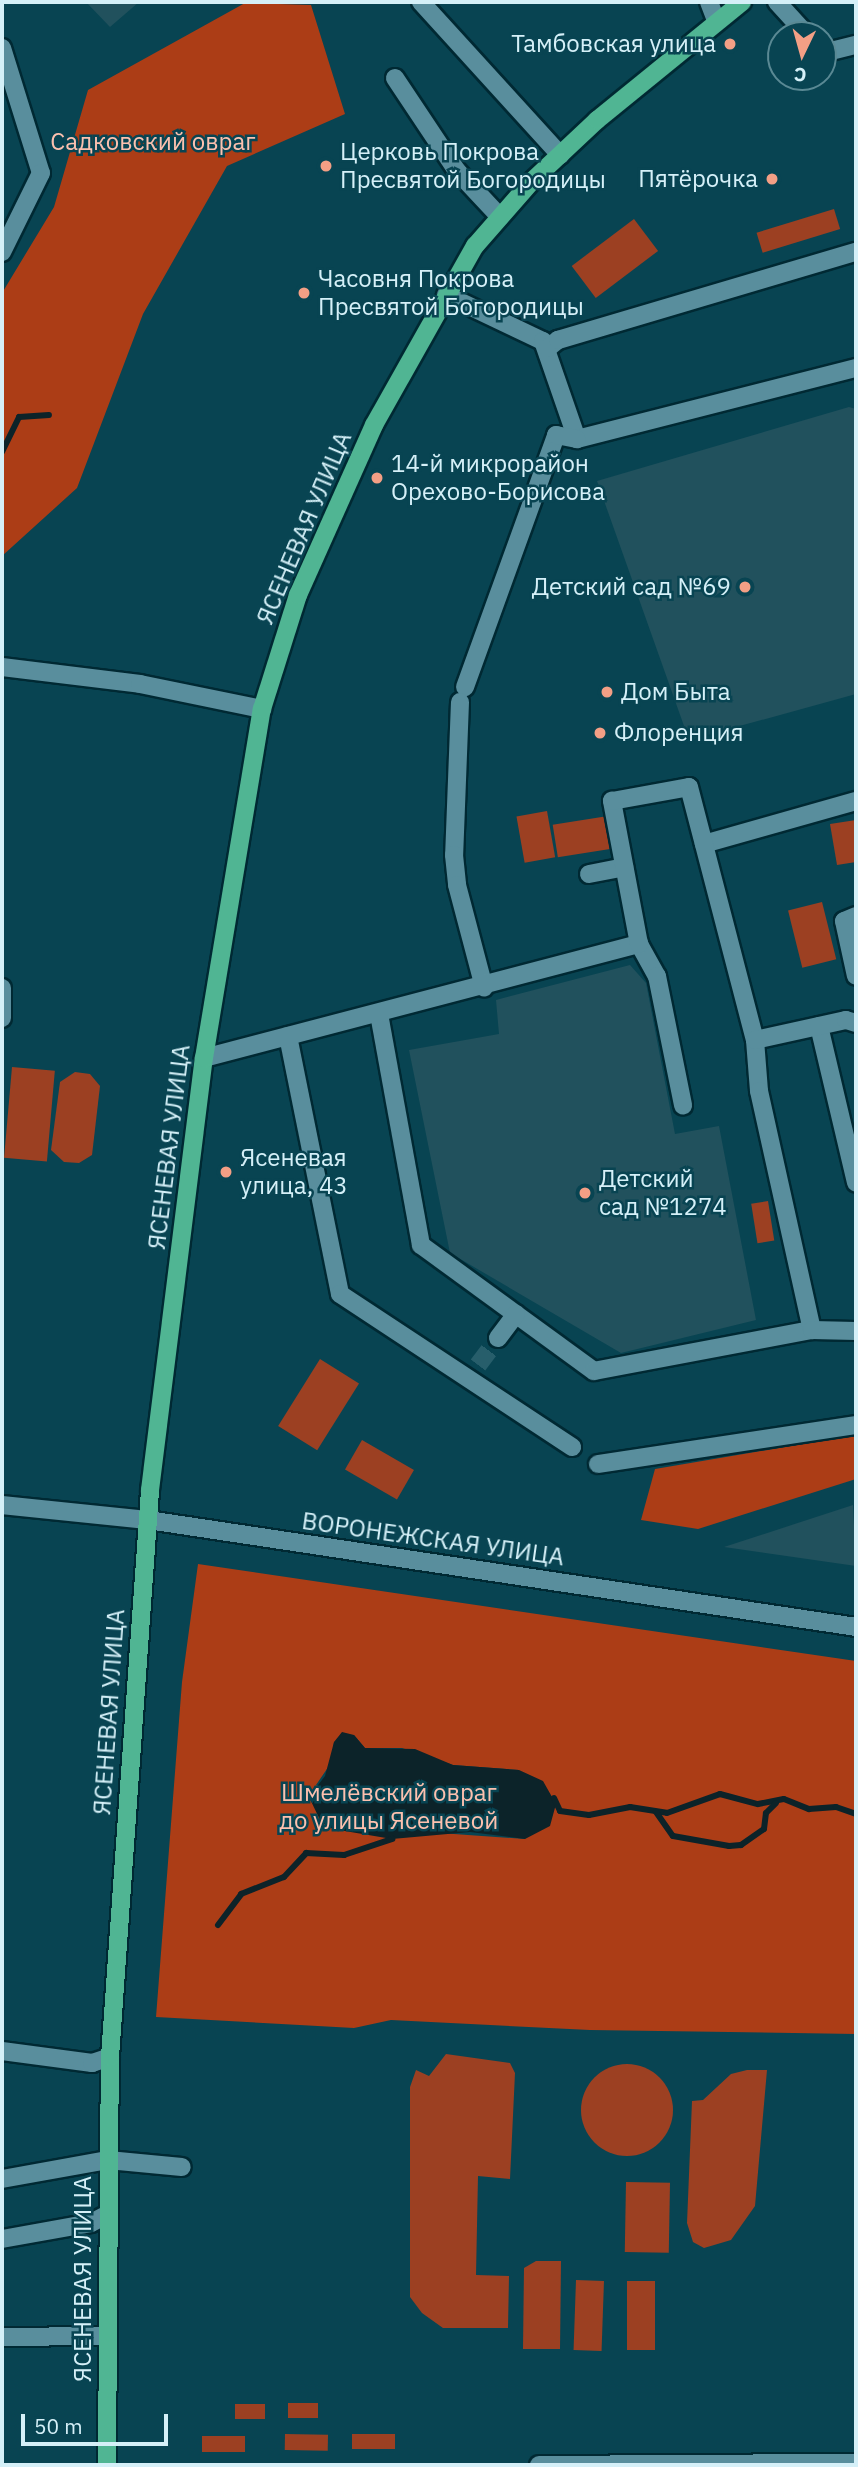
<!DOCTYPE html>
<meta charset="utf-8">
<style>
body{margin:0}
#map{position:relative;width:858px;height:2467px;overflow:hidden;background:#084452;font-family:"IBM Plex Sans",sans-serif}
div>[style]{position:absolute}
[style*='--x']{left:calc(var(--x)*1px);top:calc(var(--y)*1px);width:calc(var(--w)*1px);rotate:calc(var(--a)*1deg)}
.built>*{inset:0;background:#21515d}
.green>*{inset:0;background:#9c4022;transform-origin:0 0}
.round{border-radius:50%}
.forest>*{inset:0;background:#ac3d16}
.water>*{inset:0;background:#0c2329}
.stream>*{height:6px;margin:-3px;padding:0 3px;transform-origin:3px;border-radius:3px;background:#0c2329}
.minor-tunnel>*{height:18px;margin-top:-9px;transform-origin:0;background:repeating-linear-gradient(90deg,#275e6b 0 18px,transparent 0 27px)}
.roads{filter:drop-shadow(2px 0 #002933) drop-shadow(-2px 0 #002933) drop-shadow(0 2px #002933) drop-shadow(0 -2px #002933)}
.minor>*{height:18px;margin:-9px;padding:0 9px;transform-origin:9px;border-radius:9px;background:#598e9d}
.major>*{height:18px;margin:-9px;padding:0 9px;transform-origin:9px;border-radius:9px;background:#50b593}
.dots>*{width:19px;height:19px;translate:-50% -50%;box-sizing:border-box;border:4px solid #084452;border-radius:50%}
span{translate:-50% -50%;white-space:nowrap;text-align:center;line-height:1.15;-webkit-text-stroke:5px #084452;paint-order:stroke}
.poi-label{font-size:24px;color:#d5f0f8}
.right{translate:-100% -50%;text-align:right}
.left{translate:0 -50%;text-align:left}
.park-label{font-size:24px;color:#fcc1af}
.street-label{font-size:24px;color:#d5f0f8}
.frame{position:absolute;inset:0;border:4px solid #d5f0f8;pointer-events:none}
.north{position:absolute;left:767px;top:21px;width:70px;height:70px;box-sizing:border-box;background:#084452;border:2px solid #5a8994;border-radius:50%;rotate:185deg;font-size:19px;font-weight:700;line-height:28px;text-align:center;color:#d5f0f8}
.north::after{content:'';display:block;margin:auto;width:24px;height:32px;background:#f39f85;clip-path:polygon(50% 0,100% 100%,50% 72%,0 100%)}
.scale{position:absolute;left:21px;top:2414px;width:147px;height:32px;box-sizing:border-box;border:4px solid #d5f0f8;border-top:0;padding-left:9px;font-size:21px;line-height:24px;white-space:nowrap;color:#d5f0f8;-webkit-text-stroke:5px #084452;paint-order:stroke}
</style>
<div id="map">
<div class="built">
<div style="clip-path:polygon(86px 2px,139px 2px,110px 27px)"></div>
<div style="clip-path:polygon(849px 407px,856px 409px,856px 694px,689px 740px,597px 481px)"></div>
<div style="clip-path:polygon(630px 965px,646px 983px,675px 1134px,719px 1126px,756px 1320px,621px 1353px,450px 1253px,409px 1050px,499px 1034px,496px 1000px)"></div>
<div style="clip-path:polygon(853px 1505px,856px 1566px,724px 1547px)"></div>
</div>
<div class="green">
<div style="left:834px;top:209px;width:21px;height:81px;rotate:73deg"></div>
<div style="left:634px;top:219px;width:40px;height:78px;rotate:53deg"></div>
<div style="left:547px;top:811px;width:47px;height:31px;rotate:80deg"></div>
<div style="left:608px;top:816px;width:33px;height:56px;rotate:81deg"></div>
<div style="clip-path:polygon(856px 820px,856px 862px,837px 865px,830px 824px)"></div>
<div style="left:822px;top:902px;width:59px;height:35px;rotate:76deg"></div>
<div style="left:12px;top:1067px;width:43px;height:91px;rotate:5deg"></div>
<div style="clip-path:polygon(75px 1072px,90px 1074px,100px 1086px,92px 1155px,79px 1163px,64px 1162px,51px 1150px,60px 1082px)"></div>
<div style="left:768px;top:1201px;width:40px;height:17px;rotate:81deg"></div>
<div style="left:320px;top:1359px;width:46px;height:79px;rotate:32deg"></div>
<div style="left:362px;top:1440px;width:60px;height:34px;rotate:30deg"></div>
<div style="clip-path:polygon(446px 2054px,510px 2063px,515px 2073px,510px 2179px,478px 2176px,476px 2275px,509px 2276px,508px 2328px,443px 2328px,422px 2313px,410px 2297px,410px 2087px,416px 2070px,429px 2076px)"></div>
<div class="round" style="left:581px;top:2064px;width:92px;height:92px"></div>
<div style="clip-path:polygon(747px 2070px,767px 2070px,755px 2206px,731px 2240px,704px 2248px,693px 2242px,687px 2223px,692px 2101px,703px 2100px,731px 2074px)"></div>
<div style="left:626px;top:2182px;width:44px;height:70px;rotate:1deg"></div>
<div style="clip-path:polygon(536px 2261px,561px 2261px,560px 2349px,523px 2349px,524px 2268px)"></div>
<div style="left:576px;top:2280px;width:28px;height:70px;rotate:2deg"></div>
<div style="left:627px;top:2281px;width:28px;height:69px"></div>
<div style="left:288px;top:2403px;width:30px;height:15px"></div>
<div style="left:235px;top:2404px;width:30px;height:15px"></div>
<div style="left:285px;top:2434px;width:43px;height:16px;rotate:1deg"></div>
<div style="left:352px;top:2434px;width:43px;height:15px"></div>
<div style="left:202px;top:2436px;width:43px;height:16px"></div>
</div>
<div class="forest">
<div style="clip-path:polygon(245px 3px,311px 5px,345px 114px,227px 166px,143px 314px,77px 488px,2px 556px,2px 293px,54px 207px,88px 90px)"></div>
<div style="clip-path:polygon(856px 1435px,856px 1479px,698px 1529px,641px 1520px,655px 1469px)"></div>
<div style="clip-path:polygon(evenodd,198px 1564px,856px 1661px,856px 2034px,590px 2030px,391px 2020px,354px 2028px,156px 2017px,182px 1682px,198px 1564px,354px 1735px,365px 1748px,402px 1748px,453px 1765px,519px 1770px,525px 1839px,440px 1833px,316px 1785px,331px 1763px,334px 1742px,354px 1735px)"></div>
</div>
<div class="water">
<div style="clip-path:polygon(342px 1732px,354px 1735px,365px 1748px,415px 1749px,453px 1765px,519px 1770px,543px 1781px,556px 1804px,550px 1826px,525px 1839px,470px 1832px,392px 1839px,333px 1829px,321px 1822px,309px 1797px,325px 1776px,334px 1742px)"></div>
</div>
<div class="stream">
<div style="--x:2;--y:452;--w:39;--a:-64"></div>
<div style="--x:19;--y:417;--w:30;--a:-4"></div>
<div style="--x:554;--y:1798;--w:14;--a:65"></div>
<div style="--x:560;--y:1811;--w:29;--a:8"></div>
<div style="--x:589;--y:1815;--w:42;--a:-11"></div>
<div style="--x:630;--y:1807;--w:37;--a:9"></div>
<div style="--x:667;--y:1813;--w:56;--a:-19.7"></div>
<div style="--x:720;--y:1794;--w:39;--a:15"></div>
<div style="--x:758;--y:1804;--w:26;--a:-11"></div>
<div style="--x:784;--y:1799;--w:27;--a:22"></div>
<div style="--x:809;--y:1809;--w:27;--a:-4"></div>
<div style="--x:836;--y:1807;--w:21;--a:19"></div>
<div style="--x:656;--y:1812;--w:29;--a:55"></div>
<div style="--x:673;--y:1836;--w:57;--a:10.1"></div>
<div style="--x:729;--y:1846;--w:12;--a:-5"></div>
<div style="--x:741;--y:1845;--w:28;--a:-35"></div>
<div style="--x:764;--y:1829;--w:16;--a:-83"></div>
<div style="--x:766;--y:1813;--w:14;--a:-45"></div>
<div style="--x:218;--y:1925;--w:39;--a:-53"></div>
<div style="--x:241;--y:1894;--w:46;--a:-21.6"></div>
<div style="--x:284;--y:1877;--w:33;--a:-47"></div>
<div style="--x:306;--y:1853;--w:38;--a:3"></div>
<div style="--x:344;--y:1855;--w:51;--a:-18.4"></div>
</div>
<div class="minor-tunnel">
<div style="--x:478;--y:1365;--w:34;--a:-53"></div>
</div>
<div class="roads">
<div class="minor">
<div style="--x:421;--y:2;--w:207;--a:47.7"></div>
<div style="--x:709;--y:2;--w:19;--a:69"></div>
<div style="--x:777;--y:2;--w:45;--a:47.7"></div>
<div style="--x:2;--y:48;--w:131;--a:72.7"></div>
<div style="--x:41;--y:173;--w:88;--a:116.3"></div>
<div style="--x:823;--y:53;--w:34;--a:-14"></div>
<div style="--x:395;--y:78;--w:112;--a:56.3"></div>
<div style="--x:457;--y:171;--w:63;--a:46.9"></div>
<div style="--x:446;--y:295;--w:107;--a:25.4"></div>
<div style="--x:543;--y:341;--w:104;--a:70.9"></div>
<div style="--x:577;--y:439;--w:288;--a:-14.3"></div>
<div style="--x:548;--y:348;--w:13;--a:-39"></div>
<div style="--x:558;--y:340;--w:311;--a:-16.5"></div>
<div style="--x:2;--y:667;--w:139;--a:7"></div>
<div style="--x:140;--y:684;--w:125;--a:11.6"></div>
<div style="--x:465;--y:687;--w:268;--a:-70.1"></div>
<div style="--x:556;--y:435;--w:21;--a:11"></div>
<div style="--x:460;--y:702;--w:153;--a:92.2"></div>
<div style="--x:454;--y:855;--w:30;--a:84"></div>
<div style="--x:457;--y:885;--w:106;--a:75.2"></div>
<div style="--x:704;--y:844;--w:158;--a:-15.8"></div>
<div style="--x:589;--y:874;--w:36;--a:-11"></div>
<div style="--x:856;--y:916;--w:13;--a:157"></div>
<div style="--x:844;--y:921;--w:56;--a:77.7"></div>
<div style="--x:639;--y:944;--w:37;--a:61"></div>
<div style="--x:657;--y:976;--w:132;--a:78.6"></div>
<div style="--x:2;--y:988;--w:30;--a:90"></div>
<div style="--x:379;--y:1014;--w:235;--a:79.7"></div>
<div style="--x:421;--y:1245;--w:214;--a:36.1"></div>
<div style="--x:594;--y:1371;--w:222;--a:-10.7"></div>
<div style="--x:819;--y:1026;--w:161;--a:76.7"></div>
<div style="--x:288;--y:1036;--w:263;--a:78.6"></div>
<div style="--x:340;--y:1294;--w:278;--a:33.4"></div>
<div style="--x:755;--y:1040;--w:51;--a:85.5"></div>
<div style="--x:759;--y:1091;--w:245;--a:77.5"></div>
<div style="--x:812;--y:1330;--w:44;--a:1.3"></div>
<div style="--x:204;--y:1058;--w:450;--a:-14.7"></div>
<div style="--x:639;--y:944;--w:146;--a:-100.7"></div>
<div style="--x:612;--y:801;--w:78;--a:-10.3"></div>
<div style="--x:689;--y:787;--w:261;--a:75.4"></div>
<div style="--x:755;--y:1040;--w:93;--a:-12.4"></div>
<div style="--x:846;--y:1020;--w:10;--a:17"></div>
<div style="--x:498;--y:1338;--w:30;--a:-53"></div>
<div style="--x:598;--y:1464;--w:261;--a:-8.6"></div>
<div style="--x:2;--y:1505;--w:147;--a:5.9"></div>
<div style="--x:148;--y:1520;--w:716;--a:8.59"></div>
<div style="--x:2;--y:2051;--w:91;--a:7.6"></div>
<div style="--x:92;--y:2063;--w:19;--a:-18"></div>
<div style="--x:2;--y:2179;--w:108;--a:-10.2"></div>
<div style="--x:108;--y:2160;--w:74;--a:5.4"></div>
<div style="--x:2;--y:2239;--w:90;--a:-10.2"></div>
<div style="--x:91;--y:2223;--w:19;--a:-28"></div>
<div style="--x:2;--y:2337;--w:104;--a:-0.6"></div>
<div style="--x:539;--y:2465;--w:317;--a:-0.4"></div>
</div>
<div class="major">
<div style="--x:107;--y:2465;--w:408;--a:-89.6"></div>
<div style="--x:110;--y:2057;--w:568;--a:-85.96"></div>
<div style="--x:150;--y:1490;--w:435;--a:-82.9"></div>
<div style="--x:204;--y:1058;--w:354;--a:-80.6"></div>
<div style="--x:262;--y:709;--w:120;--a:-72.5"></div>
<div style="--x:298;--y:595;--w:186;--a:-65.9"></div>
<div style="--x:374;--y:425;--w:206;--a:-60.6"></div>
<div style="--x:475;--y:246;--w:85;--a:-48.8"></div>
<div style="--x:531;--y:182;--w:91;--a:-43.2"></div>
<div style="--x:597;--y:120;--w:187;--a:-39.1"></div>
</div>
</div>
<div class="dots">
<div style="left:730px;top:44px;background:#f39f85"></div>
<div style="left:326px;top:166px;background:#f39f85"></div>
<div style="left:772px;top:179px;background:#f39f85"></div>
<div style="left:304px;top:293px;background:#f39f85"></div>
<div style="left:377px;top:478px;background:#f39f85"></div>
<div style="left:745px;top:587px;background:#f39f85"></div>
<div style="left:607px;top:692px;background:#f39f85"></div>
<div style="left:600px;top:733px;background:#f39f85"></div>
<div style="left:226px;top:1172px;background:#f39f85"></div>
<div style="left:585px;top:1193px;background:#f39f85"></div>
</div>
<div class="poi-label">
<span class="right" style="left:716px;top:44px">Тамбовская улица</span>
<span class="left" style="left:340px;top:166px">Церковь Покрова<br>Пресвятой Богородицы</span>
<span class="right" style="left:758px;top:179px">Пятёрочка</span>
<span class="left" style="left:318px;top:293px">Часовня Покрова<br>Пресвятой Богородицы</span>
<span class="left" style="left:391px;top:478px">14-й микрорайон<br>Орехово-Борисова</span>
<span class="right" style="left:731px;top:587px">Детский сад №69</span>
<span class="left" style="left:621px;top:692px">Дом Быта</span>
<span class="left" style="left:614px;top:733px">Флоренция</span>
<span class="left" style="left:240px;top:1172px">Ясеневая<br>улица, 43</span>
<span class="left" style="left:599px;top:1193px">Детский<br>сад №1274</span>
</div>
<div class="park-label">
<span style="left:153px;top:142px">Садковский овраг</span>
<span style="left:389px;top:1807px">Шмелёвский овраг<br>до улицы Ясеневой</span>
</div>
<div class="street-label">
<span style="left:304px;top:528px;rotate:-67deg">ЯСЕНЕВАЯ УЛИЦА</span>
<span style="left:169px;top:1147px;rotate:-83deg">ЯСЕНЕВАЯ УЛИЦА</span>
<span style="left:433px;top:1539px;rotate:8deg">ВОРОНЕЖСКАЯ УЛИЦА</span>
<span style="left:109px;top:1712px;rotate:-86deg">ЯСЕНЕВАЯ УЛИЦА</span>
<span style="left:83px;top:2279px;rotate:-90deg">ЯСЕНЕВАЯ УЛИЦА</span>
</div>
<div class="frame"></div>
<div class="north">С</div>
<div class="scale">50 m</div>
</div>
